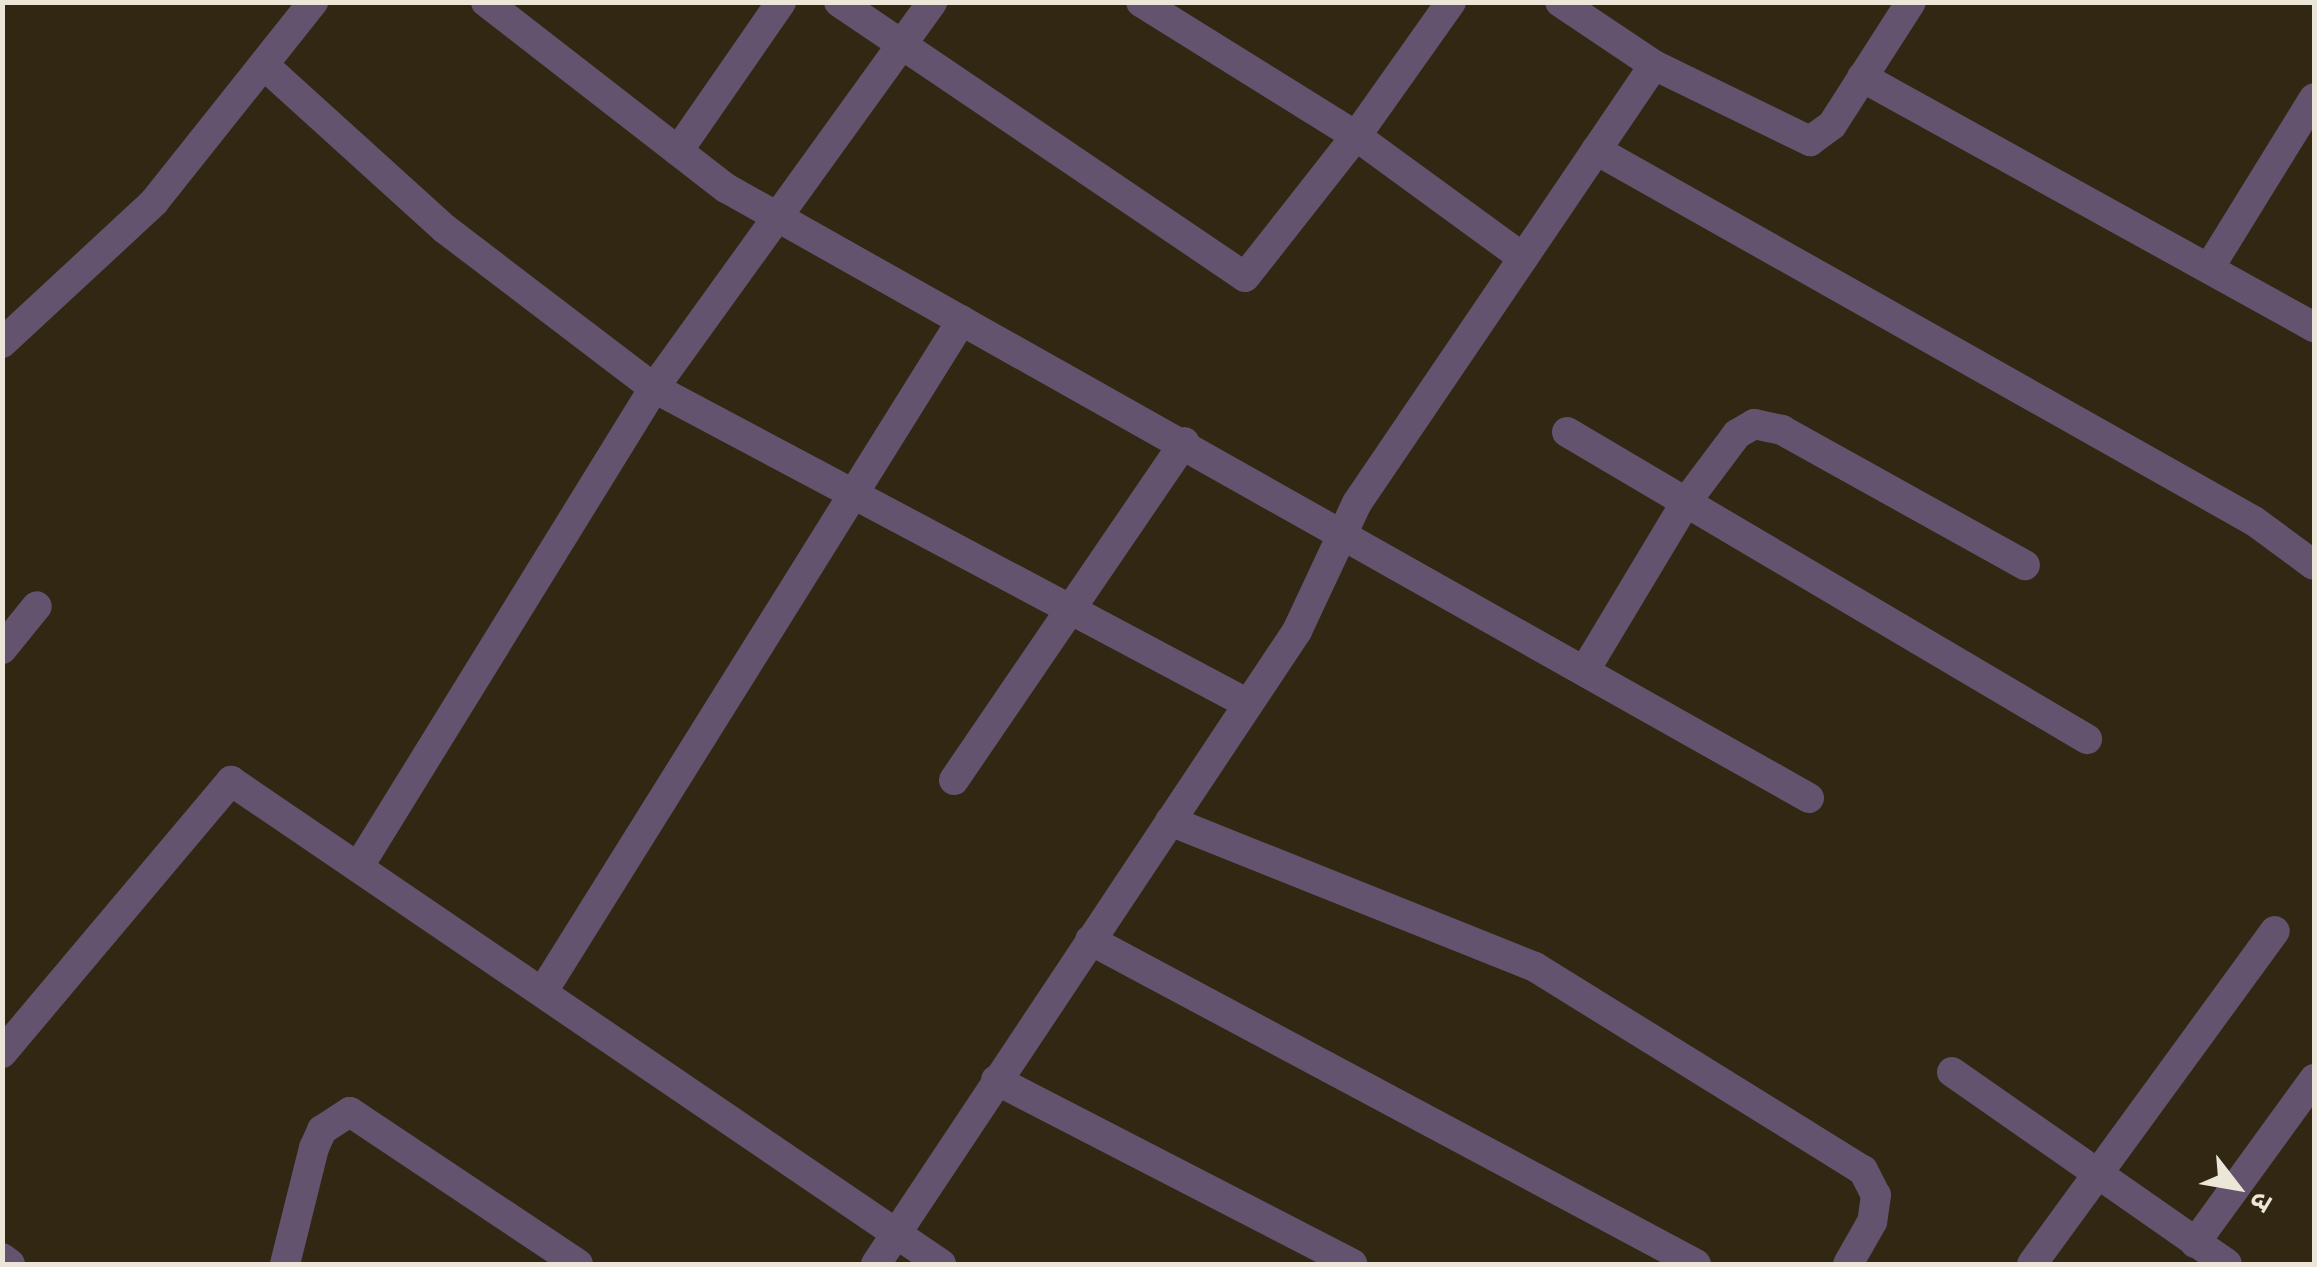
<!DOCTYPE html>
<meta charset="utf-8">
<style>
body{margin:0}
#map{position:relative;width:2317px;height:1267px;overflow:hidden;background:#312712;font-family:Commissioner,"Noto Sans Devanagari",sans-serif}
div>[style]{position:absolute}
[style*='--x']{left:calc(var(--x)*1px);top:calc(var(--y)*1px);width:calc(var(--w)*1px);rotate:calc(var(--a)*1deg)}
.street>*{height:30px;margin:-15px;padding:0 15px;transform-origin:15px;border-radius:15px;background:#64536e}
span{translate:-50% -50%;white-space:nowrap;text-align:center;line-height:1.15;-webkit-text-stroke:8px #312712;paint-order:stroke}
.frame{position:absolute;inset:0;border:5px solid #ece6d9;pointer-events:none}
.north{position:absolute;left:2187px;top:1137px;width:100px;height:100px;-webkit-text-stroke:8px #312712;paint-order:stroke;rotate:121deg;font-size:28px;font-weight:700;line-height:40px;text-align:center;color:#ece6d9}
.north::after{content:'';display:block;margin:auto;width:35px;height:45px;background:#ece6d9;clip-path:polygon(50% 0,100% 100%,50% 72%,0 100%)}
</style>
<div id="map">
<div class="street">
<div style="--x:486;--y:2;--w:304;--a:37.8"></div>
<div style="--x:726;--y:188;--w:1243;--a:29.39"></div>
<div style="--x:839;--y:2;--w:490;--a:34.1"></div>
<div style="--x:1245;--y:277;--w:179;--a:-51.8"></div>
<div style="--x:1356;--y:136;--w:253;--a:-148.1"></div>
<div style="--x:1451;--y:2;--w:164;--a:125.3"></div>
<div style="--x:1356;--y:136;--w:207;--a:36.1"></div>
<div style="--x:264;--y:65;--w:244;--a:42.2"></div>
<div style="--x:445;--y:229;--w:263;--a:37.3"></div>
<div style="--x:654;--y:388;--w:673;--a:28.01"></div>
<div style="--x:1654;--y:65;--w:174;--a:26"></div>
<div style="--x:1810;--y:141;--w:27;--a:-36"></div>
<div style="--x:1832;--y:125;--w:146;--a:-57.3"></div>
<div style="--x:1862;--y:77;--w:517;--a:28.95"></div>
<div style="--x:1596;--y:150;--w:755;--a:29.42"></div>
<div style="--x:2254;--y:521;--w:74;--a:36.3"></div>
<div style="--x:678;--y:151;--w:181;--a:-55.3"></div>
<div style="--x:2211;--y:265;--w:196;--a:-58.3"></div>
<div style="--x:2;--y:343;--w:207;--a:-42.8"></div>
<div style="--x:154;--y:202;--w:256;--a:-51.5"></div>
<div style="--x:1567;--y:432;--w:604;--a:30.56"></div>
<div style="--x:2;--y:649;--w:55;--a:-50.9"></div>
<div style="--x:1585;--y:670;--w:196;--a:-59"></div>
<div style="--x:1686;--y:502;--w:85;--a:-53.1"></div>
<div style="--x:1737;--y:434;--w:20;--a:-30"></div>
<div style="--x:1754;--y:424;--w:29;--a:12"></div>
<div style="--x:1782;--y:430;--w:278;--a:29.1"></div>
<div style="--x:954;--y:780;--w:409;--a:-55.7"></div>
<div style="--x:1170;--y:821;--w:393;--a:21.8"></div>
<div style="--x:1535;--y:967;--w:386;--a:31.8"></div>
<div style="--x:1863;--y:1170;--w:28;--a:63"></div>
<div style="--x:1876;--y:1195;--w:27;--a:98"></div>
<div style="--x:1872;--y:1222;--w:48;--a:119.7"></div>
<div style="--x:359;--y:866;--w:562;--a:-58.32"></div>
<div style="--x:654;--y:388;--w:476;--a:-54.2"></div>
<div style="--x:1090;--y:940;--w:687;--a:28.13"></div>
<div style="--x:545;--y:988;--w:787;--a:-58.03"></div>
<div style="--x:2;--y:1053;--w:356;--a:-49.9"></div>
<div style="--x:231;--y:781;--w:859;--a:34.23"></div>
<div style="--x:1952;--y:1072;--w:335;--a:34.9"></div>
<div style="--x:996;--y:1080;--w:401;--a:27.3"></div>
<div style="--x:2195;--y:1243;--w:203;--a:-54"></div>
<div style="--x:2;--y:1258;--w:10;--a:37"></div>
<div style="--x:285;--y:1264;--w:120;--a:-76"></div>
<div style="--x:314;--y:1148;--w:20;--a:-66"></div>
<div style="--x:322;--y:1130;--w:33;--a:-33"></div>
<div style="--x:350;--y:1112;--w:274;--a:33.7"></div>
<div style="--x:876;--y:1264;--w:760;--a:-56.37"></div>
<div style="--x:1297;--y:631;--w:141;--a:-64.9"></div>
<div style="--x:1357;--y:503;--w:529;--a:-55.86"></div>
<div style="--x:1654;--y:65;--w:113;--a:-146.2"></div>
<div style="--x:2032;--y:1264;--w:412;--a:-53.9"></div>
</div>
<div class="frame"></div>
<div class="north">उ</div>
</div>
